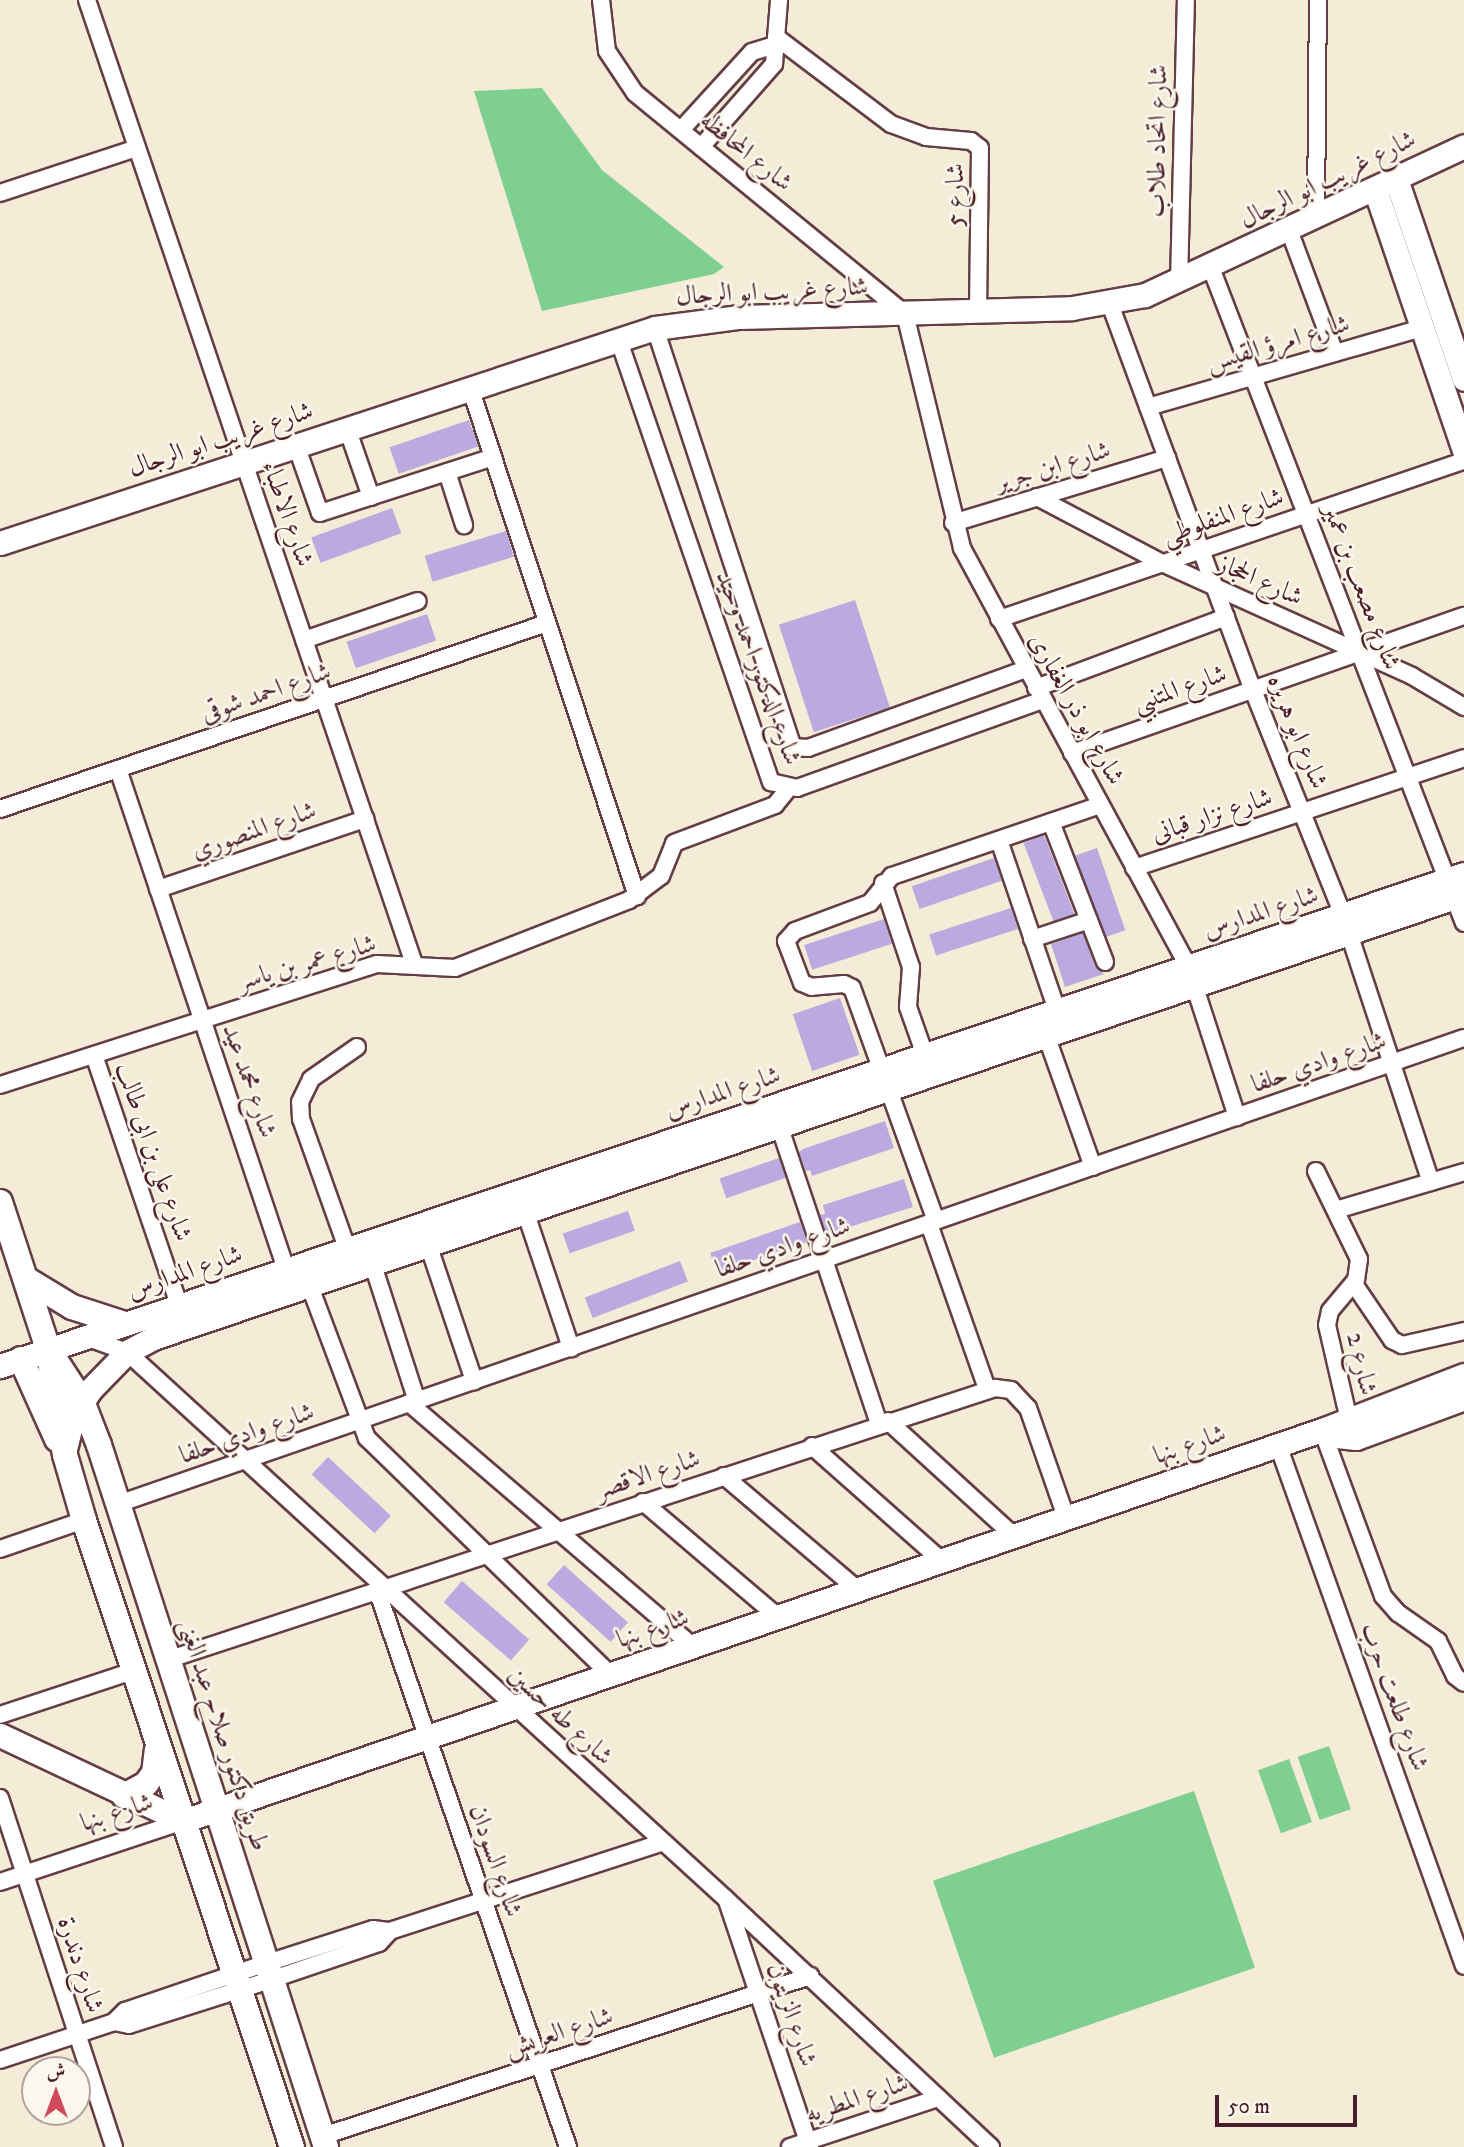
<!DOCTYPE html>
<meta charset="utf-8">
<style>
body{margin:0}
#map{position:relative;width:1464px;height:2147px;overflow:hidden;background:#f4ecd6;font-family:"IM FELL DW Pica",Amiri,serif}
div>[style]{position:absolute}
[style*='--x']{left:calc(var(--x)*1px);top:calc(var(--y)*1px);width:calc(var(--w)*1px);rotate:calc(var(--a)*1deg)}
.green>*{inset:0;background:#7ecf90;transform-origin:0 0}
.building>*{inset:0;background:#bbaae0;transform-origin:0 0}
.roads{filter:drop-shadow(2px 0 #643e45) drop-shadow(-2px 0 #643e45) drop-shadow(0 2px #643e45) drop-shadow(0 -2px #643e45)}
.street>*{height:16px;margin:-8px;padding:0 8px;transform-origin:8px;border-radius:8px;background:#fff}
.secondary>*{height:23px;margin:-11.5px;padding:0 11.5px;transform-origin:11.5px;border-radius:11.5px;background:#fff}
.primary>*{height:24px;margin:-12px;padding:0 12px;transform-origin:12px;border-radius:12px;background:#fff}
span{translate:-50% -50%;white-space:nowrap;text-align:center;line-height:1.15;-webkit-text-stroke:5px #fbf7ec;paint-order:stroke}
.street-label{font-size:26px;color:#4a1f2b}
.north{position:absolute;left:21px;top:2056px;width:70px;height:70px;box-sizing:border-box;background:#fbf7ec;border:2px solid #b4a19f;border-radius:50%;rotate:0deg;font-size:19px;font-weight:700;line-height:28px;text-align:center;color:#4a1f2b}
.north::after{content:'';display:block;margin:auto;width:24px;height:32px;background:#d1495b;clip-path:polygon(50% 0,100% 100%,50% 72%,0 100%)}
.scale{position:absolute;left:1215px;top:2095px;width:142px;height:32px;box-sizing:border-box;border:4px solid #4a1f2b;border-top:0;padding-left:9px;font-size:21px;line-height:24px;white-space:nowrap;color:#4a1f2b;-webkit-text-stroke:5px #fbf7ec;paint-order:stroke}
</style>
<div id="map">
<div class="green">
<div style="clip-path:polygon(542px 88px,602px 170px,724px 267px,714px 274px,542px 311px,474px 91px)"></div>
<div style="left:1329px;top:1746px;width:67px;height:33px;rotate:71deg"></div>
<div style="left:1289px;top:1759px;width:67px;height:33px;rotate:70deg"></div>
<div style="left:1194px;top:1791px;width:187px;height:276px;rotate:71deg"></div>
</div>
<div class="building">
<div style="left:469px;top:420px;width:28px;height:84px;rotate:71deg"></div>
<div style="left:392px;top:508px;width:27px;height:86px;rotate:70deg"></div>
<div style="left:506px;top:531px;width:27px;height:85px;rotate:73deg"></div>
<div style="left:855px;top:600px;width:113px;height:80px;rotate:72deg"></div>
<div style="left:427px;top:614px;width:28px;height:85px;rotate:71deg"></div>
<div style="left:1044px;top:835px;width:85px;height:22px;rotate:69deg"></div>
<div style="left:1097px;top:848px;width:87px;height:23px;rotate:71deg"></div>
<div style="left:994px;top:858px;width:24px;height:87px;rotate:71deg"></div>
<div style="left:1011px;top:908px;width:22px;height:86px;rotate:72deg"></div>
<div style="left:884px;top:919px;width:26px;height:84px;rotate:72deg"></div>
<div style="clip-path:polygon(1083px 933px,1095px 966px,1104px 974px,1065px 987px,1051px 944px)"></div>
<div style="left:840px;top:998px;width:60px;height:50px;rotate:71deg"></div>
<div style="clip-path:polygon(885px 1121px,894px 1148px,812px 1176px,810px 1170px,806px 1171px,799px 1152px,803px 1149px)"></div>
<div style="left:779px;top:1158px;width:21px;height:63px;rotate:71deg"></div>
<div style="clip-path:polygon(904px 1179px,913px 1207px,827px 1234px,820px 1215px,825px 1214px,823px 1205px)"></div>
<div style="left:628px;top:1211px;width:21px;height:69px;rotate:71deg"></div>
<div style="left:800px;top:1222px;width:21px;height:95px;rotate:71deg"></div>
<div style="left:680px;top:1261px;width:22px;height:102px;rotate:69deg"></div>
<div style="left:328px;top:1457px;width:86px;height:24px;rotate:43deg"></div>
<div style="left:564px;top:1565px;width:86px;height:26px;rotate:42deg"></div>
<div style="left:462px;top:1581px;width:89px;height:28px;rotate:41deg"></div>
</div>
<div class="roads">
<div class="street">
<div style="--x:87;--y:0;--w:1018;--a:71.26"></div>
<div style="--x:601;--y:0;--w:51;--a:83.3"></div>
<div style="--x:607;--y:51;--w:50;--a:56.3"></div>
<div style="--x:635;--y:93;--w:349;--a:39.3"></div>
<div style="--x:905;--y:314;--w:241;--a:76.3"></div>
<div style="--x:962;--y:548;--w:475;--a:61.6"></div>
<div style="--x:1188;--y:966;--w:159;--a:72"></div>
<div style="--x:776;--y:37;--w:144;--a:37.1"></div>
<div style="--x:891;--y:124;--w:37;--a:20"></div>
<div style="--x:926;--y:137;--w:45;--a:5.1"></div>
<div style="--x:971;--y:141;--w:11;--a:38"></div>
<div style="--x:980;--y:148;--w:165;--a:90.7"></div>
<div style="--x:681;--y:130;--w:105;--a:-47.7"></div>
<div style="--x:752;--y:52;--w:24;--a:-17"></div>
<div style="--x:701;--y:147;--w:111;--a:-48.7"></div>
<div style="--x:774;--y:64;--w:64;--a:-85.5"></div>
<div style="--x:0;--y:193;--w:144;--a:-18.2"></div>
<div style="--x:1316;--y:218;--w:218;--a:-89.5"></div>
<div style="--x:1289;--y:230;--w:131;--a:69.5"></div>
<div style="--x:1211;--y:268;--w:702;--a:68.88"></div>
<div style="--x:1179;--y:283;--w:283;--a:-88.6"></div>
<div style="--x:1110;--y:304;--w:412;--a:69.7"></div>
<div style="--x:1253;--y:690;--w:242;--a:68.2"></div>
<div style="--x:1343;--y:915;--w:281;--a:71.8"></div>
<div style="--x:655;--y:328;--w:441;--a:71.8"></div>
<div style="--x:793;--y:747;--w:15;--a:4"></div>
<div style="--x:808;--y:748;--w:232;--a:-19.9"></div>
<div style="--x:618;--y:338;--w:470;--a:71"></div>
<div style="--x:771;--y:782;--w:27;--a:13"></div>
<div style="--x:797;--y:788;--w:261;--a:-19.7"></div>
<div style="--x:470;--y:387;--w:536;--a:71.84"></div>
<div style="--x:1148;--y:407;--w:285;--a:-16.1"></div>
<div style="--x:347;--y:428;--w:73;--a:70.8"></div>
<div style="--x:296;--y:445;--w:72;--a:70.6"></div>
<div style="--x:320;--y:513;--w:182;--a:-17.9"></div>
<div style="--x:447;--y:472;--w:56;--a:72.2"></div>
<div style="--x:1037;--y:497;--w:141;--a:27.8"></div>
<div style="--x:1162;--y:563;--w:274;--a:24.3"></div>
<div style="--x:1412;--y:676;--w:61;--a:30.8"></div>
<div style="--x:953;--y:523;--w:224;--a:-16.9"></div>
<div style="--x:999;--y:619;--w:491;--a:-18.8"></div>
<div style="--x:304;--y:640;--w:120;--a:-18.9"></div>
<div style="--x:1036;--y:688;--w:203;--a:-20.5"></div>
<div style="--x:1072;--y:753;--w:415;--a:-19.3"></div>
<div style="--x:118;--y:769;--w:537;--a:71.43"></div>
<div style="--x:0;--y:809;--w:578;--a:-18.78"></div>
<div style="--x:1051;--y:822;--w:150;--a:68.9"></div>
<div style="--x:999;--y:840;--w:180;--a:71.2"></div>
<div style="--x:1134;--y:868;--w:348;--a:-18.4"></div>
<div style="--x:883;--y:883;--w:89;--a:71.6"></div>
<div style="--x:911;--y:967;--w:40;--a:94.3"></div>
<div style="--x:908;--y:1007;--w:51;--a:70.5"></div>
<div style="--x:158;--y:889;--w:219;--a:-18.7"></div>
<div style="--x:1032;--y:939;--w:60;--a:-18.4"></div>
<div style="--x:1046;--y:1035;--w:140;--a:70.4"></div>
<div style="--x:94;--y:1055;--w:264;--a:71.2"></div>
<div style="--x:0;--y:1085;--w:396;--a:-17.8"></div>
<div style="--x:377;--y:964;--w:78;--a:2.9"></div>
<div style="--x:455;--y:968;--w:187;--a:-21.3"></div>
<div style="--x:629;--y:900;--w:40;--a:-37"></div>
<div style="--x:661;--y:876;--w:35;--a:-68"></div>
<div style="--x:674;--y:843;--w:108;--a:-20.6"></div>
<div style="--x:775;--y:805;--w:21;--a:-51"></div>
<div style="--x:779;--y:1125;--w:315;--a:71.5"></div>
<div style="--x:1316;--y:1171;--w:98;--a:64"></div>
<div style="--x:1359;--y:1259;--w:21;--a:98"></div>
<div style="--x:1356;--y:1280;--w:40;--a:130"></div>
<div style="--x:1330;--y:1311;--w:14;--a:102"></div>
<div style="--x:1327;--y:1325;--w:98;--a:77"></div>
<div style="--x:1336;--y:1210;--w:134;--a:-16.5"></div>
<div style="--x:525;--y:1211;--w:145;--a:71.4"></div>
<div style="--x:936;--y:1221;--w:248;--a:-109.8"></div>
<div style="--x:852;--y:988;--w:9;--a:-153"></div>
<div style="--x:844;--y:984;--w:32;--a:175"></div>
<div style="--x:812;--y:987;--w:11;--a:-158"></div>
<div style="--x:802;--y:983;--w:45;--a:-110.9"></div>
<div style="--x:786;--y:941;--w:13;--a:-48"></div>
<div style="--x:795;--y:931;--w:80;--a:-20.5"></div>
<div style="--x:870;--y:903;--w:35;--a:-51"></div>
<div style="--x:892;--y:876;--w:220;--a:-18.8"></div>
<div style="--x:929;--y:1224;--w:175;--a:70.6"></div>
<div style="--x:428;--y:1244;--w:145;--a:71.4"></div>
<div style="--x:347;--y:1248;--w:137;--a:-109.6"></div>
<div style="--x:301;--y:1119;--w:17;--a:-93"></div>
<div style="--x:300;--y:1102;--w:25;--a:-64"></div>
<div style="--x:311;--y:1079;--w:56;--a:-34.8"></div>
<div style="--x:372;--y:1262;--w:146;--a:72.1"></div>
<div style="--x:309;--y:1284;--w:165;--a:69.4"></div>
<div style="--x:367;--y:1438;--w:337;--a:44.2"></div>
<div style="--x:1354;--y:1284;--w:68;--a:55.8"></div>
<div style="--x:1392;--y:1340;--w:11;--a:27"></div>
<div style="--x:1402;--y:1345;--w:64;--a:-12.7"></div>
<div style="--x:88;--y:1338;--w:41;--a:19.7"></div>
<div style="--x:127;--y:1352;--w:811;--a:42.4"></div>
<div style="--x:726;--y:1899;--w:363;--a:43.1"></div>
<div style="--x:409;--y:1403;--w:372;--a:40.6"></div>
<div style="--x:888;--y:1421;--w:169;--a:42.4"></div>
<div style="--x:1322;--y:1430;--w:177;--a:69.8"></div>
<div style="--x:1383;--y:1596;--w:23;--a:49"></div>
<div style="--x:1398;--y:1613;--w:49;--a:35"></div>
<div style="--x:1438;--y:1641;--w:39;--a:64"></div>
<div style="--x:1455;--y:1676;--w:11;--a:38"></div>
<div style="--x:1278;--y:1445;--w:553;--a:70.35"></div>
<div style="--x:812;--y:1446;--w:172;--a:41.5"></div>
<div style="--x:724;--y:1476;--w:175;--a:40.4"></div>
<div style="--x:643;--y:1502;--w:176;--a:40.4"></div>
<div style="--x:118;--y:1504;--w:1424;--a:-19.1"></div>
<div style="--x:0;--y:1549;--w:89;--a:-19"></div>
<div style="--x:377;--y:1590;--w:589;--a:71.07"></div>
<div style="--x:167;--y:1660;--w:872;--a:-18.19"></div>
<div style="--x:995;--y:1388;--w:16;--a:7"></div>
<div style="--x:1011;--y:1390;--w:25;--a:47"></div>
<div style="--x:1028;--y:1408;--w:115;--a:70.8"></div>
<div style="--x:0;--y:1715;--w:140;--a:-18.3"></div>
<div style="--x:0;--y:1798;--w:367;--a:71.9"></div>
<div style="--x:0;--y:1882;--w:193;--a:-18.4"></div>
<div style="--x:727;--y:1901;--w:260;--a:71.4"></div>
<div style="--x:114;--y:2022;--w:15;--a:11"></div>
<div style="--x:129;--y:2025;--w:151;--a:-17.7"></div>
<div style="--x:273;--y:1979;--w:112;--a:-18.8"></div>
<div style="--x:379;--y:1943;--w:16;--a:-47"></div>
<div style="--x:0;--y:2060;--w:120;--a:-18.4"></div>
<div style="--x:114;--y:2022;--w:16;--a:-45"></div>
<div style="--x:125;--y:2011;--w:150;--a:-18.7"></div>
<div style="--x:267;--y:1963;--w:111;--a:-17.8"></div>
<div style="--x:373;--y:1929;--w:17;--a:7"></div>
<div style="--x:390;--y:1931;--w:285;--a:-18"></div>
<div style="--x:323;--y:2136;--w:513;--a:-18.19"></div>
<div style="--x:790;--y:2147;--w:156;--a:-18.3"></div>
</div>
<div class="secondary">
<div style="--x:1396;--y:179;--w:211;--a:71.2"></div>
<div style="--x:1375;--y:189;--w:277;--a:71.2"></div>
<div style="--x:0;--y:543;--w:689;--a:-18.17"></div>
<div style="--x:655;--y:328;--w:85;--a:-7.5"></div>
<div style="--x:739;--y:317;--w:333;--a:-1.5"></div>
<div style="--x:1072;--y:308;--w:74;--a:-10.1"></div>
<div style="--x:1145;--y:295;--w:352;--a:-25"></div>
<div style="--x:0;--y:1366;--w:1544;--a:-18.58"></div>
<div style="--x:1325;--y:1429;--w:14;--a:30"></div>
<div style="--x:1337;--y:1436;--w:19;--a:6"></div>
<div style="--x:1356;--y:1438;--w:115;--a:-20.3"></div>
<div style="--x:65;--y:1449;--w:36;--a:-76"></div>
<div style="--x:74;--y:1414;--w:29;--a:-56"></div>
<div style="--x:90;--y:1390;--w:53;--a:-45.8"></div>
<div style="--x:127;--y:1352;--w:30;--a:-28"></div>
<div style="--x:153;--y:1338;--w:1384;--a:-18.71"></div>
<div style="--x:0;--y:1735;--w:202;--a:25.2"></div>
<div style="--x:183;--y:1821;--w:1204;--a:-18.95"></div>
<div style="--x:1322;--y:1430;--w:152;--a:-21.2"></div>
</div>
<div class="primary">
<div style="--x:0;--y:1202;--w:155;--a:71.9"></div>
<div style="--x:48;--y:1349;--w:107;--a:80.9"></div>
<div style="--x:65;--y:1455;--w:68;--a:73.7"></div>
<div style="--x:84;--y:1520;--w:661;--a:71.65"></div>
<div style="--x:26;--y:1279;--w:54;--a:31.3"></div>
<div style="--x:72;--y:1307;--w:56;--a:17.8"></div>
<div style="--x:54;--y:1358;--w:51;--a:56.9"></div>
<div style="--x:82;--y:1401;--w:47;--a:68.9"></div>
<div style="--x:99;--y:1445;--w:738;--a:72.08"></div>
<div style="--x:21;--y:1359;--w:88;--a:65.8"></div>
<div style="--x:124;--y:1796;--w:25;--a:-29"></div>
<div style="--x:146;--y:1784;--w:14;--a:-54"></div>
<div style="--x:154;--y:1773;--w:23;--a:-83"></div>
</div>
</div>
<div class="street-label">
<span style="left:1158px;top:141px;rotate:-89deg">شارع اتحاد طلاب</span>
<span style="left:746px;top:152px;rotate:39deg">شارع المحافظه</span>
<span style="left:1328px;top:180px;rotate:-26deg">شارع غريب ابو الرجال</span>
<span style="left:956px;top:195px;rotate:-90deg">شارع 5</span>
<span style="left:772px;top:292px;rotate:-3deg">شارع غريب ابو الرجال</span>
<span style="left:1278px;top:344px;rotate:-16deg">شارع امرؤ القيس</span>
<span style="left:221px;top:440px;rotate:-18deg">شارع غريب ابو الرجال</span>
<span style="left:1053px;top:467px;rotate:-17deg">شارع ابن جرير</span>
<span style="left:287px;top:514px;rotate:71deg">شارع الاطباء</span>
<span style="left:1223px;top:517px;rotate:-19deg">شارع المنفلوطي</span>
<span style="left:1260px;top:581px;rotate:24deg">شارع الحجاز</span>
<span style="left:1361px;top:587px;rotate:69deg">شارع مصعب بن عمير</span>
<span style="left:758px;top:668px;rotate:70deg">شارع الدكتور احمد وحيد</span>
<span style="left:1180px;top:689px;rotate:-19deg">شارع المتنبي</span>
<span style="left:266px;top:693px;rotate:-19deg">شارع احمد شوقى</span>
<span style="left:1076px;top:709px;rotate:61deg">شارع ابو ذر الغفارى</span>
<span style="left:1297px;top:732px;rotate:68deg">شارع ابو هريره</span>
<span style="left:1212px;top:816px;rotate:-18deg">شارع نزار قبانى</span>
<span style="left:254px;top:831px;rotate:-19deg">شارع المنصوري</span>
<span style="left:1261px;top:913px;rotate:-18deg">شارع المدارس</span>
<span style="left:307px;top:963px;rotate:-16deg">شارع عمر بن ياسر</span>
<span style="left:1319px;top:1063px;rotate:-19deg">شارع وادي حلفا</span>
<span style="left:249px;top:1081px;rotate:71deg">شارع محمد عيد</span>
<span style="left:723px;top:1093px;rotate:-18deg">شارع المدارس</span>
<span style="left:153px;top:1152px;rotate:71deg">شارع على بن ابى طالب</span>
<span style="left:783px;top:1248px;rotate:-19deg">شارع وادي حلفا</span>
<span style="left:185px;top:1273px;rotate:-19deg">شارع المدارس</span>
<span style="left:1361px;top:1364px;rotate:77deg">شارع 2</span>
<span style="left:247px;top:1434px;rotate:-19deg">شارع وادي حلفا</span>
<span style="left:1190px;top:1445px;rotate:-19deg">شارع بنها</span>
<span style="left:648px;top:1475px;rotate:-18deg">شارع الاقصر</span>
<span style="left:653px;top:1629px;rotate:-19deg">شارع بنها</span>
<span style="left:1394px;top:1697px;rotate:70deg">شارع طلعت حرب</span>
<span style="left:560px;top:1716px;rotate:43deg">شارع طه حسين</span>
<span style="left:223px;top:1735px;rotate:72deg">طريق دكتور صلاح عبد الغنى</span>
<span style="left:117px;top:1813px;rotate:-18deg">شارع بنها</span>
<span style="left:495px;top:1861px;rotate:71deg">شارع السودان</span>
<span style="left:80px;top:1965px;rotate:72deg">شارع دندرة</span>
<span style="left:791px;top:2015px;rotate:71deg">شارع الزيتون</span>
<span style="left:559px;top:2033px;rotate:-18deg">شارع العريش</span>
<span style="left:857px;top:2099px;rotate:-18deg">شارع المطريه</span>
</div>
<div class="north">ش</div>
<div class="scale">50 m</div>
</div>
